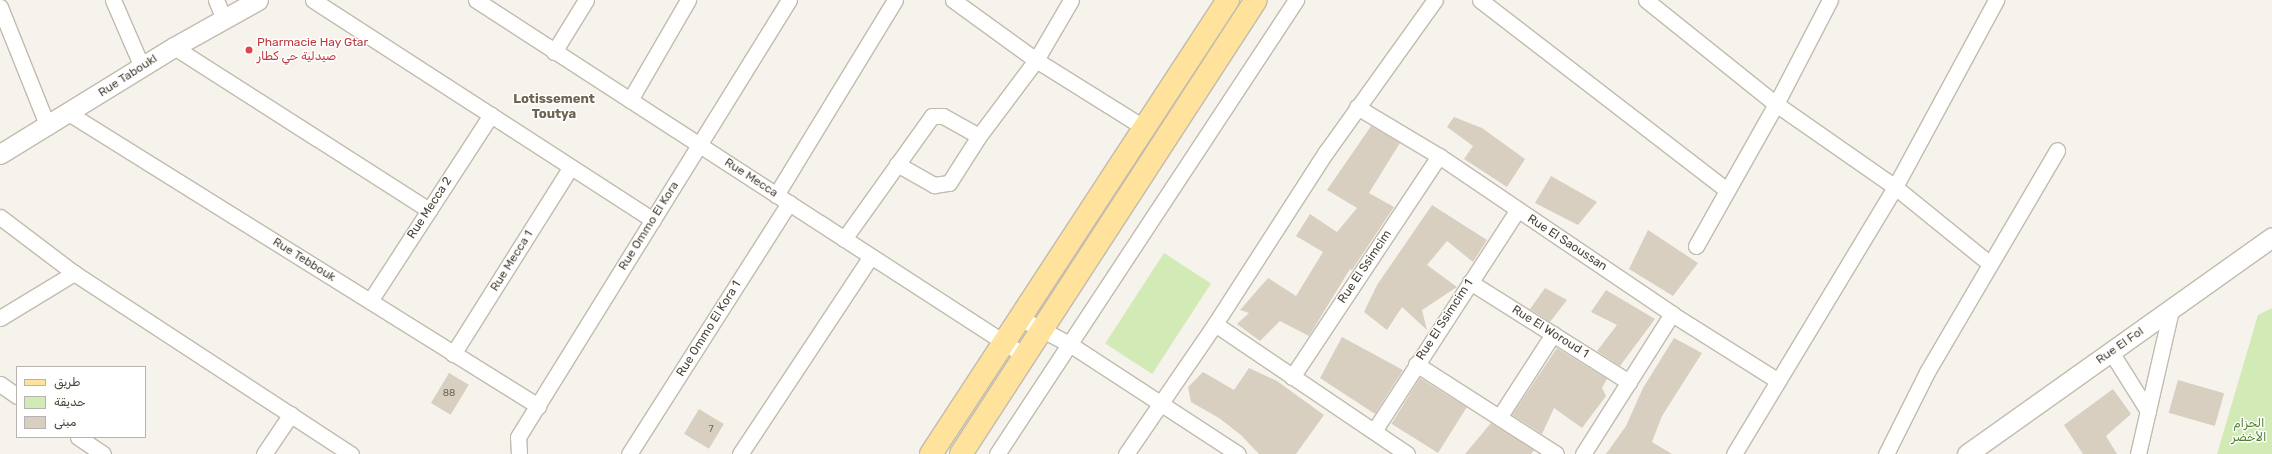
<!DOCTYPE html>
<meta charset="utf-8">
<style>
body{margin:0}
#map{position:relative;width:2272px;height:454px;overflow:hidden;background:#f6f3ec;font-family:Rubik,"Noto Naskh Arabic",sans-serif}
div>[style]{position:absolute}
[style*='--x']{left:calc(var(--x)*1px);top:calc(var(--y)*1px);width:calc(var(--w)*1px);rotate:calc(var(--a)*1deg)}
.green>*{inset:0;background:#d2eab5;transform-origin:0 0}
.building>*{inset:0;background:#d8cfc1;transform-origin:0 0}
.roads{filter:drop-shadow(1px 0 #c2bbae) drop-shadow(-1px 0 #c2bbae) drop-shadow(0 1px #c2bbae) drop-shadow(0 -1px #c2bbae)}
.minor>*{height:15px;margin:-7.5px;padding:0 7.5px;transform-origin:7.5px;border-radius:7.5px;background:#fff}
.tertiary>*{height:19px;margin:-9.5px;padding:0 9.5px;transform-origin:9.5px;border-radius:9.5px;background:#fff}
.primary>*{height:22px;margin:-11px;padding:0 11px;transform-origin:11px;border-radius:11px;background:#ffe39c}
.dots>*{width:11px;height:11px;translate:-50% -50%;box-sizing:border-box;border:2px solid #fff;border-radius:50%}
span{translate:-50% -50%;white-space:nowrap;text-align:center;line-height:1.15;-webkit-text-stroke:3px #fff;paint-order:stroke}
.number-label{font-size:10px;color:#6e675b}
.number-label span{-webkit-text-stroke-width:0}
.health-label{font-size:12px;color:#be3a42}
.left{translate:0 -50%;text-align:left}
.street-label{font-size:12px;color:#4b4439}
.park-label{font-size:12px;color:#4a7f2a}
.neighbourhood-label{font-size:13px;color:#6e6250;font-weight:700}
.legend{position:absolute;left:16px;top:366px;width:130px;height:72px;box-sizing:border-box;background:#fff;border:1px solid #b7b4b0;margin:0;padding:5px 7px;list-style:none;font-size:12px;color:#4b4439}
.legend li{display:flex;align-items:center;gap:8px;height:20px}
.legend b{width:20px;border:1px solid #b7b4b0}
</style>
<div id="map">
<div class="green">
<div style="left:1164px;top:253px;width:56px;height:108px;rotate:33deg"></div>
<div style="clip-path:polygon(2272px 308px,2272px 454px,2217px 454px,2258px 315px)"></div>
</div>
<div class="building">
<div style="clip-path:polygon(1454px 117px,1482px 128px,1525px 159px,1507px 187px,1464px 159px,1473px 146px,1447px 127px)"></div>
<div style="clip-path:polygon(1371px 126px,1400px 143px,1369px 193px,1394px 207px,1352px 270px,1350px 269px,1309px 336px,1280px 321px,1260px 341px,1237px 324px,1249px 313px,1240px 310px,1268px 278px,1296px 296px,1323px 252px,1296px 236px,1310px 214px,1337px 232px,1357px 208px,1327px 190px)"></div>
<div style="clip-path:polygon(1551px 176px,1597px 202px,1578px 225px,1535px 203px)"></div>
<div style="clip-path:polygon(1432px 205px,1487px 240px,1473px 262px,1447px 241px,1427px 265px,1457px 287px,1422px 310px,1427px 330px,1402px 307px,1387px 330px,1364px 312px,1377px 285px)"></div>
<div style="clip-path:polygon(1648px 230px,1698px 263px,1673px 296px,1629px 269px)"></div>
<div style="clip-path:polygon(1545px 288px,1567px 300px,1550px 322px,1530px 309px)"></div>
<div style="clip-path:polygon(1606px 290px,1655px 319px,1620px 366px,1597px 351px,1617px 325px,1591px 312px)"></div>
<div style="clip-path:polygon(1342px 337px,1403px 370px,1375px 414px,1320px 378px)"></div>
<div style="clip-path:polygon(1674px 338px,1702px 353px,1662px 416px,1652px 442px,1672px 454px,1606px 454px,1626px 426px,1643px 388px)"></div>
<div style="clip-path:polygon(1557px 348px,1607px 379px,1602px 388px,1606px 396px,1582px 428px,1554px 408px,1542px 434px,1512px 415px)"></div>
<div style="clip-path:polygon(1249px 368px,1277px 381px,1324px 415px,1296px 454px,1259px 454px,1241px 435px,1219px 418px,1191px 402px,1188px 387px,1203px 372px,1234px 390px)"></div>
<div style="left:449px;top:373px;width:23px;height:35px;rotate:31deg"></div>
<div style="left:1420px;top:378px;width:55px;height:54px;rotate:32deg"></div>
<div style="left:2178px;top:380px;width:48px;height:34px;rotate:16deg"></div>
<div style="clip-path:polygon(2113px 389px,2131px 414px,2106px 436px,2117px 454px,2083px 454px,2064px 425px)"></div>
<div style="left:699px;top:409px;width:29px;height:29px;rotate:31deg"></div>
<div style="clip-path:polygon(1491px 423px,1534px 450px,1531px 454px,1465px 454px)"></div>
</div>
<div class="roads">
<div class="minor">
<div style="--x:113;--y:0;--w:73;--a:66.6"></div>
<div style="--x:216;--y:0;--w:21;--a:67"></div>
<div style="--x:313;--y:0;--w:405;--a:32.9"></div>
<div style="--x:476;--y:0;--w:654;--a:32.96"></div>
<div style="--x:953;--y:0;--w:102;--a:35.9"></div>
<div style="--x:1036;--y:60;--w:128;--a:32"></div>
<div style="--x:1480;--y:0;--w:312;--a:37.6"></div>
<div style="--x:1646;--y:0;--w:166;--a:38.7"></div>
<div style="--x:1776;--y:104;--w:145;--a:34.9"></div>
<div style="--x:1895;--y:187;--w:122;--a:39"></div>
<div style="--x:0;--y:7;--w:129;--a:68.2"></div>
<div style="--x:174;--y:47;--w:303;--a:32.6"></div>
<div style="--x:554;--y:52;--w:61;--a:-58.4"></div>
<div style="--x:630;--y:100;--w:116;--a:-59.9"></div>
<div style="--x:1357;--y:107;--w:96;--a:30.9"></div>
<div style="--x:1439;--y:156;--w:282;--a:34.1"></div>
<div style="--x:1672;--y:314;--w:124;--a:32.2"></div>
<div style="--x:70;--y:114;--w:552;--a:31.96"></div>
<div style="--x:897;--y:164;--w:43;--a:29.6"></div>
<div style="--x:934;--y:185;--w:15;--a:-8"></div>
<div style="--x:949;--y:183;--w:56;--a:-57.4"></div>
<div style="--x:979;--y:136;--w:95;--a:-53.1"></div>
<div style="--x:1036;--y:60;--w:69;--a:-59.7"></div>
<div style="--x:776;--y:195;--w:228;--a:-58.6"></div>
<div style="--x:0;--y:217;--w:93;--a:37.1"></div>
<div style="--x:74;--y:273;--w:331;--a:33.2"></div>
<div style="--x:844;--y:239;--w:151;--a:-54.4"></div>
<div style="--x:932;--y:116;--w:11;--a:0"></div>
<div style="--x:943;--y:116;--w:41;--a:29.1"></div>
<div style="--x:1696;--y:246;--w:163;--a:-60.6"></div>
<div style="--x:1776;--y:104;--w:117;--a:-62.6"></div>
<div style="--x:1470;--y:282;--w:188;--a:32.2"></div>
<div style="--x:370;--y:301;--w:222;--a:-57"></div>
<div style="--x:0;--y:318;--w:87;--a:-31.3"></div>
<div style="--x:1020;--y:318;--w:58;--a:27.9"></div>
<div style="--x:1071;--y:345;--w:199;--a:33.1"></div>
<div style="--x:1215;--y:324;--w:232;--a:34.1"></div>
<div style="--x:2111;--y:352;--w:70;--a:57.9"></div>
<div style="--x:453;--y:354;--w:220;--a:-57.8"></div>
<div style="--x:1416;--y:364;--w:166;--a:32.7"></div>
<div style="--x:1292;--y:377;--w:265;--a:-56.4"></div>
<div style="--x:0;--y:384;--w:21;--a:35"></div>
<div style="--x:1500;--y:416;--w:98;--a:-57.1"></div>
<div style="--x:1374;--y:431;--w:262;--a:-57"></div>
<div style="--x:78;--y:437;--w:30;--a:34"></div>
<div style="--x:264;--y:454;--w:48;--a:-56"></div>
<div style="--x:519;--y:454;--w:17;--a:-93"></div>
<div style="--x:518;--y:437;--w:514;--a:-58.2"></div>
<div style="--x:629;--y:454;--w:298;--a:-57.5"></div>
<div style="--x:740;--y:454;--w:237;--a:-56.5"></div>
<div style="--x:997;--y:454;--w:544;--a:-56.63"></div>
<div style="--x:1126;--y:454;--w:158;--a:-55.6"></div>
<div style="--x:1215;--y:324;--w:205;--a:-57.2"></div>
<div style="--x:1326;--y:152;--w:187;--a:-54.4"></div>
<div style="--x:1583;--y:454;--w:166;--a:-57.6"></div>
<div style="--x:1734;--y:454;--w:312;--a:-58.9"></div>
<div style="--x:1895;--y:187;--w:213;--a:-61.6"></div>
<div style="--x:1886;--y:454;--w:92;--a:-63.4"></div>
<div style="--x:1927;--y:372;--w:257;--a:-59.6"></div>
<div style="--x:2138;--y:454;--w:148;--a:-77.1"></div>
</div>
<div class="tertiary">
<div style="--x:0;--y:154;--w:204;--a:-31.6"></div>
<div style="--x:174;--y:47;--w:96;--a:-29.2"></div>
<div style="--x:1967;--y:454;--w:374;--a:-35.4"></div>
</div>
<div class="primary">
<div style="--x:931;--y:454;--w:543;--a:-56.81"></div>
<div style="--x:961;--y:454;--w:541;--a:-56.99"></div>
</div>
</div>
<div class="dots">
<div style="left:249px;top:50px;background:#e0444e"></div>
</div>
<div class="number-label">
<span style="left:449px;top:394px">88</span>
<span style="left:711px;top:430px">7</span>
</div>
<div class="health-label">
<span class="left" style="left:257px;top:50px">Pharmacie Hay Gtar<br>صيدلية حي كطار</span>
</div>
<div class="street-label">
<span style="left:128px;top:76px;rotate:-33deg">Rue Taboukl</span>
<span style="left:751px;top:178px;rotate:33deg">Rue Mecca</span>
<span style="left:430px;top:208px;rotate:-57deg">Rue Mecca 2</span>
<span style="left:649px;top:226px;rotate:-58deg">Rue Ommo El Kora</span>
<span style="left:1567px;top:243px;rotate:33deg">Rue El Saoussan</span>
<span style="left:304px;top:260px;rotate:32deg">Rue Tebbouk</span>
<span style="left:512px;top:261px;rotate:-58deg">Rue Mecca 1</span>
<span style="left:1365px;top:267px;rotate:-56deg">Rue El Ssimcim</span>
<span style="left:1445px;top:320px;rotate:-57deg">Rue El Ssimcim 1</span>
<span style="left:709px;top:329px;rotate:-58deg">Rue Ommo El Kora 1</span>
<span style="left:1550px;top:332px;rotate:32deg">Rue El Woroud 1</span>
<span style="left:2120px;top:346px;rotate:-35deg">Rue El Fol</span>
</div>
<div class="park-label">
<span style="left:2249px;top:431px">الحزام<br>الأخضر</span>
</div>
<div class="neighbourhood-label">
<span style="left:554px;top:107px">Lotissement<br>Toutya</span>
</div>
<ul class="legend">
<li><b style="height:5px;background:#ffe39c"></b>طريق</li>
<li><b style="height:11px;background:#d2eab5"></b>حديقة</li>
<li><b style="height:11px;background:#d8cfc1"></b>مبنى</li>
</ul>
</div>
